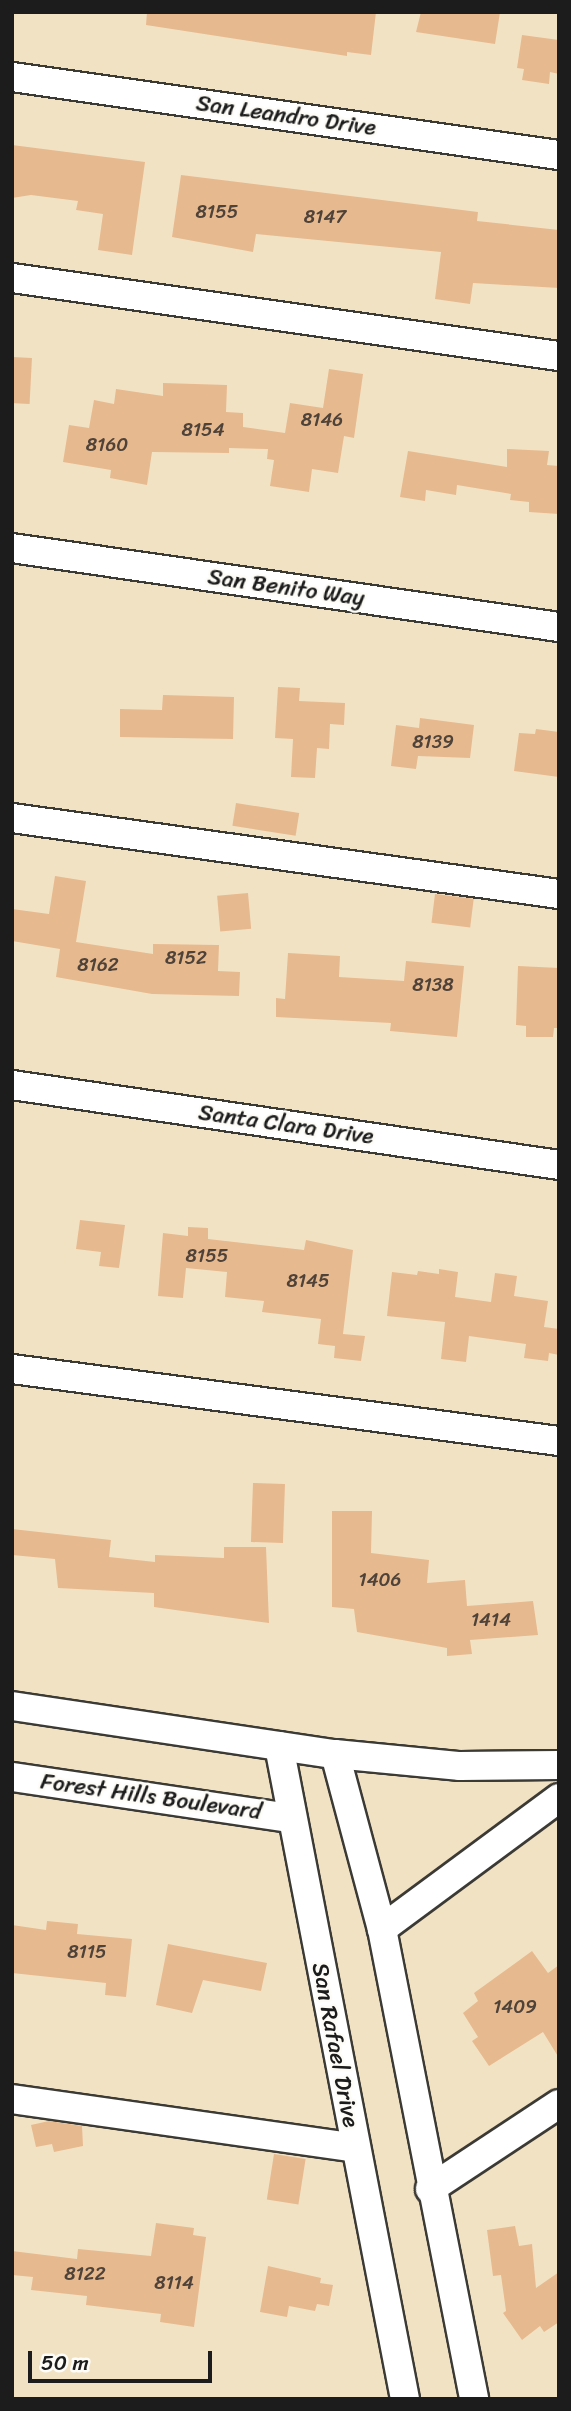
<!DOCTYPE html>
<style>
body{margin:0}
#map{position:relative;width:571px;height:2411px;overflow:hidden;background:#f2e2c4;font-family:Sriracha,sans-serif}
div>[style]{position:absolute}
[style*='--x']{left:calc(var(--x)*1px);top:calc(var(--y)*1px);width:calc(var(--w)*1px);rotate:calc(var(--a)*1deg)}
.building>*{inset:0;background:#e7b98f;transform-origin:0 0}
.roads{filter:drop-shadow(2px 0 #3c3a35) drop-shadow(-2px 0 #3c3a35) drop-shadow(0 2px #3c3a35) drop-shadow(0 -2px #3c3a35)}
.minor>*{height:28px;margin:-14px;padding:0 14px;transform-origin:14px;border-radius:14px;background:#fff}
span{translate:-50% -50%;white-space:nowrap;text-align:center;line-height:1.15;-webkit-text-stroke:5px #fdfcf7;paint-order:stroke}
.number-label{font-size:19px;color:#4f4339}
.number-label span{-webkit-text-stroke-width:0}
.street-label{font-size:23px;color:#1c1c1c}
.frame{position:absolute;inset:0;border:14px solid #1c1c1c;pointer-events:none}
.scale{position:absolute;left:28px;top:2351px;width:184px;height:32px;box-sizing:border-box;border:4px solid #1c1c1c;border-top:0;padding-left:9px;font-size:21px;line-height:24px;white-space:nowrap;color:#1c1c1c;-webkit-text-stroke:5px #fdfcf7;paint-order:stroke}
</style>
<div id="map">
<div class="building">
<div style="clip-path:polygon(147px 12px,376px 12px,371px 55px,347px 52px,347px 56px,146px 25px)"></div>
<div style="clip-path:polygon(421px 12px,500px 12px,495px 44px,416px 32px)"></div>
<div style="clip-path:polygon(522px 35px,559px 40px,559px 74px,550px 72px,549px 84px,522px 80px,524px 69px,517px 68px)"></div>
<div style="clip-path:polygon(12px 145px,145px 162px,132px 255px,98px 250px,103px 214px,76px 210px,78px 201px,31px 195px,12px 198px)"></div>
<div style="clip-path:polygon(181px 175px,478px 212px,477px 221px,559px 230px,559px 288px,473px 283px,470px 304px,435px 299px,441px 252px,256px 234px,253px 252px,172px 237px)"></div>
<div style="left:12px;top:357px;width:20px;height:46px;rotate:3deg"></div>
<div style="clip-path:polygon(329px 369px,363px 374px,354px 438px,344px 436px,338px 473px,312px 469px,309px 492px,270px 486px,274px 460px,267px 459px,268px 449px,229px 448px,229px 453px,152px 452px,147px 485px,110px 478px,111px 470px,63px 462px,69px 425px,89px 428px,94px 400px,114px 404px,116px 389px,163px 396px,163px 383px,227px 385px,226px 412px,243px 413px,243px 427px,285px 433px,290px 403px,323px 408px)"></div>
<div style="clip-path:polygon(507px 449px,549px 451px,547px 465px,559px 466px,559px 514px,529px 512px,529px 502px,510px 500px,511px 494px,457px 485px,456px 495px,426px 490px,425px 501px,400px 497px,408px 451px,507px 467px)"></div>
<div style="clip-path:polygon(278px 687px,300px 688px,299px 701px,345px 703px,344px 725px,330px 724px,329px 749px,317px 748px,315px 778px,291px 777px,293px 739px,275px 738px)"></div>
<div style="clip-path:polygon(163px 695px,234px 697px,233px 739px,120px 737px,120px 709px,162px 710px)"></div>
<div style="clip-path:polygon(420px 718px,474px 725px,470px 758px,418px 756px,416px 769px,391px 766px,396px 725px,419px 728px)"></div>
<div style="clip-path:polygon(536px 729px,559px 732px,559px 777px,514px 771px,519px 733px,535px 734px)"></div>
<div style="left:236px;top:803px;width:64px;height:23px;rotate:9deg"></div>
<div style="clip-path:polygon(55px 876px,86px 881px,76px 942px,153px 954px,153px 944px,219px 945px,218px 971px,240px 972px,239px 996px,152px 994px,56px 977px,60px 949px,12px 941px,12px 909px,49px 914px)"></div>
<div style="left:248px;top:893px;width:36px;height:31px;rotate:85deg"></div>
<div style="left:435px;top:894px;width:39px;height:29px;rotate:7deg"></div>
<div style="clip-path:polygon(288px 953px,340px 956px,339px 977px,404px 981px,406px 961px,464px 966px,457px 1037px,390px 1031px,391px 1023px,276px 1017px,276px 998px,285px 999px)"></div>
<div style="clip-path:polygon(518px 966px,559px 968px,559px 1028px,554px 1028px,553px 1037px,526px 1037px,526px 1026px,516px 1025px)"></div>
<div style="clip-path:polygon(80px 1220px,125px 1225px,119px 1268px,99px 1266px,101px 1252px,76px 1249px)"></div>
<div style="clip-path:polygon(188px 1227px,208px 1228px,208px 1239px,304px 1250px,306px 1240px,353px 1250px,343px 1334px,365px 1336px,361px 1361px,334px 1358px,335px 1346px,318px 1344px,321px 1319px,262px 1312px,264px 1301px,225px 1297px,227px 1272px,186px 1268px,183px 1298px,158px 1296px,163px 1233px,188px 1236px)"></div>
<div style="clip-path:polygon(439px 1269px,458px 1272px,455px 1297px,491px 1302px,495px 1273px,517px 1276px,514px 1296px,548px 1301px,544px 1327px,559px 1329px,559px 1355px,549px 1353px,548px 1361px,524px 1358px,526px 1344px,469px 1336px,466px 1362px,441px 1359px,445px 1322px,387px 1316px,392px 1272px,417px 1275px,418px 1271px,439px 1274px)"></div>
<div style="left:253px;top:1483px;width:32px;height:59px;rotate:2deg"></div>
<div style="clip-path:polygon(332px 1511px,372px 1511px,371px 1553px,429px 1560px,427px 1583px,465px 1580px,467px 1606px,533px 1601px,538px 1635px,470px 1640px,472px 1654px,447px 1656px,447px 1648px,357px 1632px,354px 1609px,332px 1607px)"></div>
<div style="clip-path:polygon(12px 1529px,111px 1540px,109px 1557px,155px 1562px,155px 1555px,224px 1558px,224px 1547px,266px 1547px,269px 1623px,154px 1607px,154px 1593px,58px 1588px,55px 1559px,12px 1555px)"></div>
<div style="clip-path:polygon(47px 1921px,78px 1924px,77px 1934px,132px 1939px,126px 1997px,105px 1995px,106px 1983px,12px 1973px,12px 1925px,46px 1930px)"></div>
<div style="clip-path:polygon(168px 1944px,267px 1963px,261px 1991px,203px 1980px,192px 2013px,156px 2005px)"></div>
<div style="clip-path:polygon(532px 1951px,548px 1973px,559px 1965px,559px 2058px,543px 2032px,489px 2066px,472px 2041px,478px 2037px,463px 2013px,478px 2001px,474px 1993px)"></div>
<div style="clip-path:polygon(49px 2121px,82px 2126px,83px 2146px,54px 2152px,52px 2144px,36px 2147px,31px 2125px)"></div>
<div style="left:274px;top:2154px;width:32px;height:46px;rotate:9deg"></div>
<div style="clip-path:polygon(156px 2223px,194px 2228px,193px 2235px,206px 2237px,194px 2327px,160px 2322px,161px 2314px,86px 2305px,87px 2296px,31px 2290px,33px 2277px,12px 2275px,12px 2251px,77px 2259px,78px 2249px,151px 2256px)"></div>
<div style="clip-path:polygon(515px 2226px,519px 2246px,532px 2244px,536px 2288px,559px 2272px,559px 2322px,544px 2332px,540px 2326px,522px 2340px,503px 2313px,506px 2311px,501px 2275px,493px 2276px,487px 2230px)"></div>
<div style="clip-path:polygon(268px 2266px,321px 2278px,320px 2283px,333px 2285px,329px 2306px,317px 2304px,315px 2311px,289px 2306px,287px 2317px,260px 2312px)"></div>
</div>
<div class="roads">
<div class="minor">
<div style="--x:12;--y:77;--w:553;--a:8.12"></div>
<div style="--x:12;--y:278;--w:553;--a:8.12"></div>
<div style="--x:12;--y:548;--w:553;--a:8.22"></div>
<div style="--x:12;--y:818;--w:552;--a:7.91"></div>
<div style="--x:12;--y:1085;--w:553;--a:8.32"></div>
<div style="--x:12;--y:1369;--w:552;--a:7.5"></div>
<div style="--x:12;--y:1706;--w:327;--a:8.5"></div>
<div style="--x:335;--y:1754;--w:126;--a:5.5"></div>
<div style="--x:460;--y:1766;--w:99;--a:-0.6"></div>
<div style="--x:279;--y:1746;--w:665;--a:79.08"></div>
<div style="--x:335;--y:1754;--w:181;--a:75"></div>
<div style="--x:382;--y:1929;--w:479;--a:78.9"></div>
<div style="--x:12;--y:1777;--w:281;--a:8.4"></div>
<div style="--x:382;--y:1929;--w:220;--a:-36.5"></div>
<div style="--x:12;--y:2099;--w:346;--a:8.1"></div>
<div style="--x:430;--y:2189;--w:154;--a:-33.4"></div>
</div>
</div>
<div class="number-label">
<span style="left:217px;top:212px">8155</span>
<span style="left:325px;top:217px">8147</span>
<span style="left:322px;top:420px">8146</span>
<span style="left:203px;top:430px">8154</span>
<span style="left:107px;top:445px">8160</span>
<span style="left:433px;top:742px">8139</span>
<span style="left:186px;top:958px">8152</span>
<span style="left:98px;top:965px">8162</span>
<span style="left:433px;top:985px">8138</span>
<span style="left:207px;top:1256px">8155</span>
<span style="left:308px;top:1281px">8145</span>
<span style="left:380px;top:1580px">1406</span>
<span style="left:491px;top:1620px">1414</span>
<span style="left:87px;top:1952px">8115</span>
<span style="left:515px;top:2007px">1409</span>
<span style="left:85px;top:2274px">8122</span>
<span style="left:174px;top:2283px">8114</span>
</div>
<div class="street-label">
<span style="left:286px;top:116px;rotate:8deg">San Leandro Drive</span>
<span style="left:286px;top:588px;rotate:8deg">San Benito Way</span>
<span style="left:286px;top:1125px;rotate:8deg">Santa Clara Drive</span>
<span style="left:151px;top:1797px;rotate:8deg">Forest Hills Boulevard</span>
<span style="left:335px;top:2045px;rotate:79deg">San Rafael Drive</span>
</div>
<div class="frame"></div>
<div class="scale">50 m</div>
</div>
